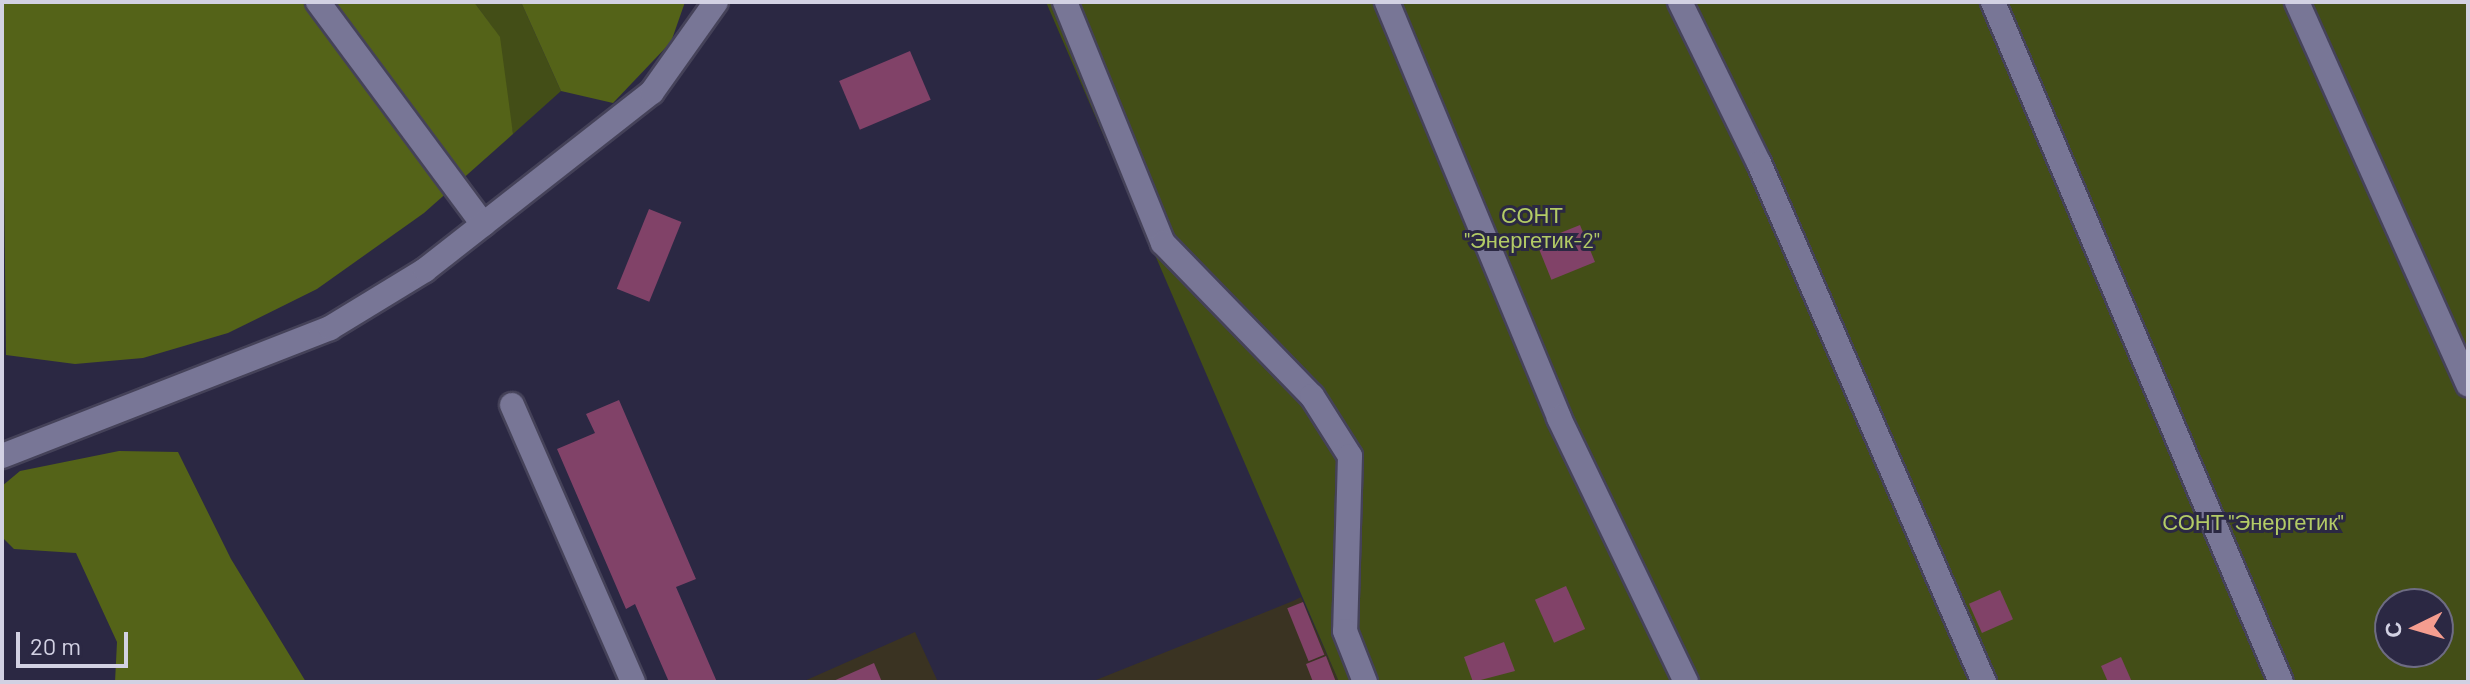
<!DOCTYPE html>
<meta charset="utf-8">
<style>
body{margin:0}
#map{position:relative;width:2470px;height:684px;overflow:hidden;background:#2b2843;font-family:Barlow,sans-serif}
div>[style]{position:absolute}
[style*='--x']{left:calc(var(--x)*1px);top:calc(var(--y)*1px);width:calc(var(--w)*1px);rotate:calc(var(--a)*1deg)}
.industrial>*{inset:0;background:#3a3322}
.green>*{inset:0;background:#434e17}
.forest>*{inset:0;background:#546318}
.building>*{inset:0;background:#814268;transform-origin:0 0}
.roads{filter:drop-shadow(2px 0 #454259) drop-shadow(-2px 0 #454259) drop-shadow(0 2px #454259) drop-shadow(0 -2px #454259)}
.minor>*{height:24px;margin:-12px;padding:0 12px;transform-origin:12px;border-radius:12px;background:#787696}
span{translate:-50% -50%;white-space:nowrap;text-align:center;line-height:1.15;-webkit-text-stroke:6px #2b2843;paint-order:stroke}
.park-label{font-size:22px;color:#b3cb66}
.frame{position:absolute;inset:0;border:4px solid #d2d1e3;pointer-events:none}
.north{position:absolute;left:2374px;top:588px;width:80px;height:80px;box-sizing:border-box;background:#2b2843;border:2px solid #6e6c83;border-radius:50%;rotate:265deg;font-size:22px;font-weight:700;line-height:32px;text-align:center;color:#d2d1e3}
.north::after{content:'';display:block;margin:auto;width:28px;height:36px;background:#f59d8f;clip-path:polygon(50% 0,100% 100%,50% 72%,0 100%)}
.scale{position:absolute;left:16px;top:632px;width:112px;height:36px;box-sizing:border-box;border:4px solid #d2d1e3;border-top:0;padding-left:10px;font-size:24px;line-height:28px;white-space:nowrap;color:#d2d1e3;-webkit-text-stroke:6px #2b2843;paint-order:stroke}
</style>
<div id="map">
<div class="industrial">
<div style="clip-path:polygon(1301px 597px,1339px 682px,1091px 682px,1293px 601px)"></div>
<div style="clip-path:polygon(915px 632px,938px 682px,802px 682px)"></div>
</div>
<div class="green">
<div style="clip-path:polygon(474px 2px,521px 2px,561px 91px,513px 134px,493px 28px)"></div>
<div style="clip-path:polygon(evenodd,1046px 2px,2468px 2px,2468px 682px,1339px 682px,1046px 2px,2390px 604px,2438px 604px,2438px 652px,2390px 652px,2390px 604px)"></div>
</div>
<div class="forest">
<div style="clip-path:polygon(2px 2px,474px 2px,500px 37px,513px 134px,424px 213px,317px 289px,228px 333px,143px 358px,75px 364px,6px 355px)"></div>
<div style="clip-path:polygon(521px 2px,685px 2px,671px 42px,613px 103px,561px 91px)"></div>
<div style="clip-path:polygon(119px 451px,178px 452px,231px 559px,306px 682px,115px 682px,117px 642px,76px 553px,14px 549px,2px 537px,2px 486px,20px 471px)"></div>
</div>
<div class="building">
<div style="left:910px;top:51px;width:53px;height:77px;rotate:67deg"></div>
<div style="left:649px;top:209px;width:35px;height:86px;rotate:22deg"></div>
<div style="left:1580px;top:225px;width:40px;height:47px;rotate:68deg"></div>
<div style="clip-path:polygon(619px 400px,696px 579px,676px 587px,717px 682px,669px 682px,635px 604px,626px 609px,557px 449px,595px 433px,586px 414px)"></div>
<div style="left:1566px;top:586px;width:47px;height:34px;rotate:66deg"></div>
<div style="left:2000px;top:590px;width:32px;height:34px;rotate:66deg"></div>
<div style="left:1303px;top:602px;width:57px;height:17px;rotate:68deg"></div>
<div style="clip-path:polygon(1504px 642px,1515px 671px,1473px 682px,1464px 657px)"></div>
<div style="clip-path:polygon(1326px 656px,1336px 682px,1313px 682px,1306px 664px)"></div>
<div style="clip-path:polygon(2121px 657px,2132px 682px,2108px 682px,2101px 666px)"></div>
<div style="clip-path:polygon(874px 663px,882px 682px,831px 682px)"></div>
</div>
<div class="roads">
<div class="minor">
<div style="--x:318;--y:2;--w:277;--a:53.4"></div>
<div style="--x:1065;--y:2;--w:260;--a:67.9"></div>
<div style="--x:1163;--y:243;--w:214;--a:45.8"></div>
<div style="--x:1312;--y:396;--w:71;--a:57.7"></div>
<div style="--x:1350;--y:456;--w:175;--a:91.6"></div>
<div style="--x:1345;--y:631;--w:55;--a:68.6"></div>
<div style="--x:1387;--y:2;--w:450;--a:67.5"></div>
<div style="--x:1559;--y:418;--w:293;--a:64.3"></div>
<div style="--x:1680;--y:2;--w:179;--a:63.9"></div>
<div style="--x:1759;--y:163;--w:566;--a:66.56"></div>
<div style="--x:1993;--y:2;--w:738;--a:67.05"></div>
<div style="--x:2297;--y:2;--w:419;--a:65.9"></div>
<div style="--x:512;--y:405;--w:302;--a:66.4"></div>
<div style="--x:2;--y:456;--w:352;--a:-21.3"></div>
<div style="--x:330;--y:328;--w:111;--a:-31.4"></div>
<div style="--x:425;--y:270;--w:288;--a:-38.1"></div>
<div style="--x:652;--y:92;--w:110;--a:-54.6"></div>
</div>
</div>
<div class="park-label">
<span style="left:1532px;top:227px">СОНТ<br>"Энергетик-2"</span>
<span style="left:2253px;top:522px">СОНТ "Энергетик"</span>
</div>
<div class="frame"></div>
<div class="north">С</div>
<div class="scale">20 m</div>
</div>
